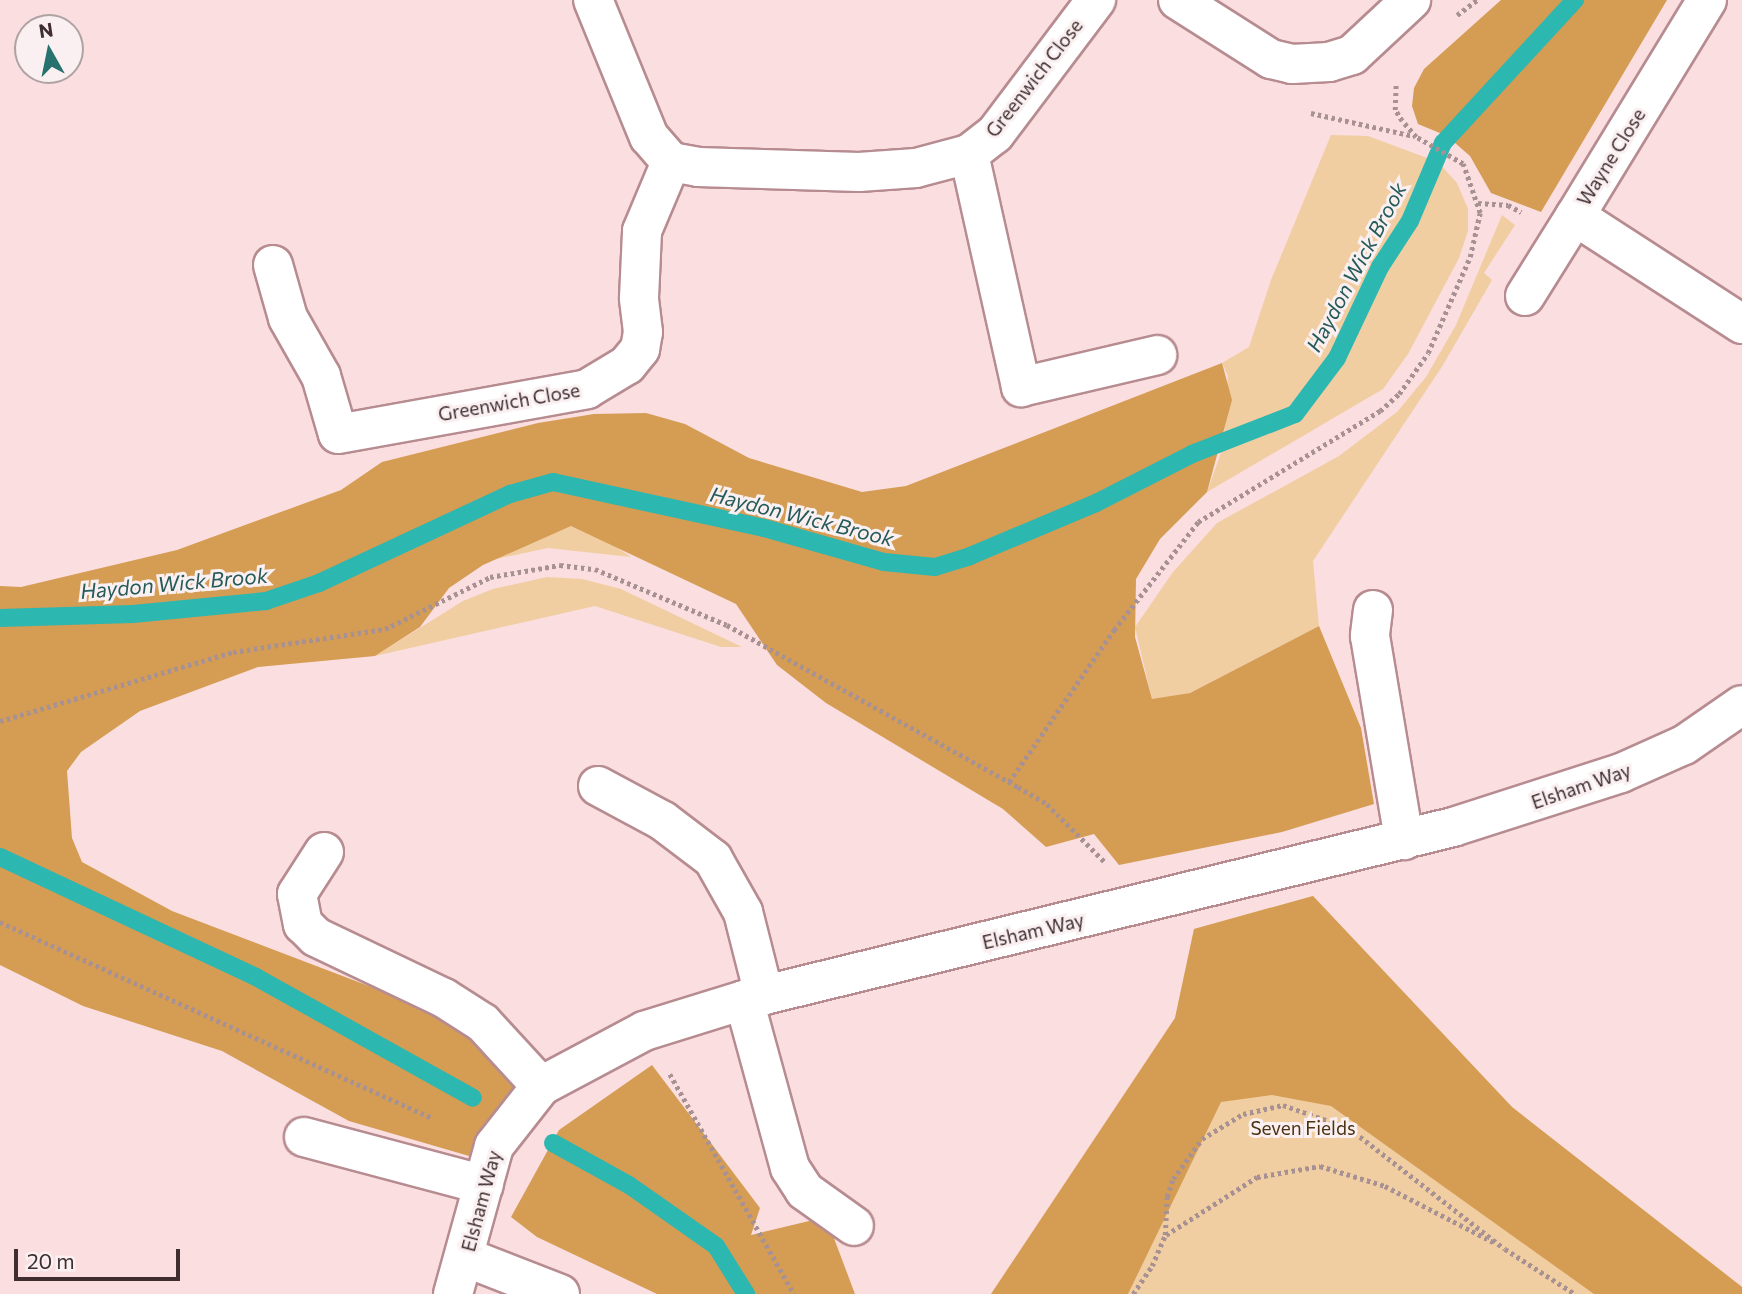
<!DOCTYPE html>
<style>
body{margin:0}
#map{position:relative;width:1742px;height:1294px;overflow:hidden;background:#fadee0;font-family:Commissioner,sans-serif}
div>[style]{position:absolute}
[style*='--x']{left:calc(var(--x)*1px);top:calc(var(--y)*1px);width:calc(var(--w)*1px);rotate:calc(var(--a)*1deg)}
.green>*{inset:0;background:#f1cda2}
.forest>*{inset:0;background:#d59c53}
.stream>*{height:18px;margin:-9px;padding:0 9px;transform-origin:9px;border-radius:9px;background:#2cb7b1}
.path>*{height:4.5px;margin-top:-2.25px;transform-origin:0;background:repeating-linear-gradient(90deg,#a89193 0 3.5px,transparent 0 7px)}
.roads{filter:drop-shadow(2px 0 #b78c91) drop-shadow(-2px 0 #b78c91) drop-shadow(0 2px #b78c91) drop-shadow(0 -2px #b78c91)}
.minor>*{height:38px;margin:-19px;padding:0 19px;transform-origin:19px;border-radius:19px;background:#fff}
span{translate:-50% -50%;white-space:nowrap;text-align:center;line-height:1.15;-webkit-text-stroke:6px #faf0f1;paint-order:stroke}
.street-label{font-size:19px;color:#3f2d2f}
.park-label{font-size:19px;color:#4a3213}
.water-label{font-size:21px;color:#255b59;font-style:italic}
.north{position:absolute;left:14px;top:14px;width:70px;height:70px;box-sizing:border-box;background:#faf0f1;border:2px solid #afa2a3;border-radius:50%;rotate:351deg;font-size:19px;font-weight:700;line-height:28px;text-align:center;color:#3f2d2f}
.north::after{content:'';display:block;margin:auto;width:24px;height:32px;background:#27716e;clip-path:polygon(50% 0,100% 100%,50% 72%,0 100%)}
.scale{position:absolute;left:14px;top:1249px;width:166px;height:32px;box-sizing:border-box;border:4px solid #3f2d2f;border-top:0;padding-left:9px;font-size:21px;line-height:24px;white-space:nowrap;color:#3f2d2f;-webkit-text-stroke:5px #faf0f1;paint-order:stroke}
</style>
<div id="map">
<div class="green">
<div style="clip-path:polygon(1331px 135px,1368px 136px,1438px 162px,1457px 183px,1468px 209px,1468px 231px,1459px 258px,1408px 354px,1383px 389px,1207px 492px,1223px 447px,1228px 376px,1222px 363px,1249px 347px,1271px 280px)"></div>
<div style="clip-path:polygon(1502px 215px,1515px 225px,1484px 273px,1492px 280px,1443px 365px,1313px 561px,1319px 626px,1190px 693px,1152px 700px,1135px 627px,1173px 572px,1217px 523px,1339px 456px,1397px 412px,1426px 377px,1456px 325px)"></div>
<div style="clip-path:polygon(571px 526px,600px 536px,631px 557px,548px 548px,491px 560px)"></div>
<div style="clip-path:polygon(547px 577px,582px 579px,621px 589px,742px 647px,721px 647px,595px 606px,375px 656px,463px 601px,493px 589px)"></div>
<div style="clip-path:polygon(1313px 896px,1512px 1107px,1742px 1287px,1742px 1294px,991px 1294px,1175px 1018px,1194px 929px)"></div>
</div>
<div class="forest">
<div style="clip-path:polygon(1501px 0,1667px 0,1541px 212px,1491px 193px,1470px 156px,1447px 136px,1418px 124px,1412px 106px,1414px 88px,1424px 69px)"></div>
<div style="clip-path:polygon(1222px 363px,1232px 400px,1207px 492px,1160px 539px,1136px 579px,1135px 637px,1152px 699px,1190px 693px,1319px 626px,1361px 728px,1374px 804px,1282px 832px,1119px 865px,1094px 834px,1046px 847px,1003px 809px,826px 703px,777px 665px,736px 604px,571px 526px,483px 565px,449px 588px,420px 627px,375px 656px,258px 667px,140px 711px,81px 752px,67px 771px,72px 838px,82px 862px,172px 911px,395px 996px,454px 1024px,496px 1053px,523px 1083px,476px 1158px,349px 1121px,222px 1051px,83px 1006px,0 965px,0 586px,21px 587px,177px 550px,341px 490px,382px 462px,538px 423px,594px 414px,646px 413px,685px 424px,749px 458px,862px 492px,906px 486px)"></div>
<div style="clip-path:polygon(1313px 896px,1512px 1107px,1742px 1287px,1742px 1294px,1594px 1294px,1331px 1106px,1272px 1095px,1221px 1102px,1128px 1294px,991px 1294px,1175px 1018px,1194px 929px)"></div>
<div style="clip-path:polygon(652px 1065px,760px 1208px,751px 1235px,826px 1217px,855px 1294px,657px 1294px,537px 1237px,511px 1217px,559px 1130px)"></div>
</div>
<div class="stream">
<div style="--x:0;--y:618;--w:133;--a:-1.7"></div>
<div style="--x:133;--y:614;--w:134;--a:-5.6"></div>
<div style="--x:266;--y:601;--w:56;--a:-18.8"></div>
<div style="--x:319;--y:583;--w:211;--a:-25"></div>
<div style="--x:510;--y:494;--w:45;--a:-15.6"></div>
<div style="--x:553;--y:482;--w:216;--a:12.3"></div>
<div style="--x:764;--y:528;--w:125;--a:15.8"></div>
<div style="--x:884;--y:562;--w:51;--a:5.6"></div>
<div style="--x:935;--y:567;--w:37;--a:-17"></div>
<div style="--x:970;--y:556;--w:137;--a:-22.8"></div>
<div style="--x:1096;--y:503;--w:108;--a:-27"></div>
<div style="--x:1192;--y:454;--w:110;--a:-21.2"></div>
<div style="--x:1295;--y:414;--w:70;--a:-53.1"></div>
<div style="--x:1337;--y:358;--w:101;--a:-64.7"></div>
<div style="--x:1380;--y:267;--w:55;--a:-56.9"></div>
<div style="--x:1410;--y:221;--w:85;--a:-67.1"></div>
<div style="--x:1443;--y:143;--w:195;--a:-47.3"></div>
<div style="--x:0;--y:857;--w:283;--a:25.1"></div>
<div style="--x:256;--y:977;--w:248;--a:29.1"></div>
<div style="--x:553;--y:1143;--w:87;--a:28.9"></div>
<div style="--x:629;--y:1185;--w:106;--a:35"></div>
<div style="--x:716;--y:1246;--w:57;--a:58"></div>
</div>
<div class="path">
<div style="--x:1457;--y:15;--w:25;--a:-37"></div>
<div style="--x:1311;--y:113;--w:106;--a:12.6"></div>
<div style="--x:1478;--y:203;--w:30;--a:4"></div>
<div style="--x:1508;--y:205;--w:15;--a:28"></div>
<div style="--x:0;--y:721;--w:243;--a:-16.5"></div>
<div style="--x:233;--y:652;--w:154;--a:-8.6"></div>
<div style="--x:385;--y:629;--w:117;--a:-26.3"></div>
<div style="--x:490;--y:577;--w:71;--a:-9.7"></div>
<div style="--x:560;--y:565;--w:35;--a:7"></div>
<div style="--x:595;--y:569;--w:143;--a:23"></div>
<div style="--x:727;--y:625;--w:333;--a:29.1"></div>
<div style="--x:1018;--y:787;--w:34;--a:30"></div>
<div style="--x:1047;--y:804;--w:82;--a:45"></div>
<div style="--x:1009;--y:782;--w:185;--a:-55.4"></div>
<div style="--x:1114;--y:630;--w:137;--a:-52.1"></div>
<div style="--x:1198;--y:522;--w:213;--a:-31.4"></div>
<div style="--x:1380;--y:411;--w:25;--a:-42"></div>
<div style="--x:1399;--y:394;--w:50;--a:-54.7"></div>
<div style="--x:1428;--y:353;--w:105;--a:-66.4"></div>
<div style="--x:1470;--y:257;--w:45;--a:-77.2"></div>
<div style="--x:1480;--y:213;--w:52;--a:-109.1"></div>
<div style="--x:1463;--y:164;--w:54;--a:-150.1"></div>
<div style="--x:1416;--y:137;--w:21;--a:-131"></div>
<div style="--x:1402;--y:121;--w:13;--a:-122"></div>
<div style="--x:1395;--y:110;--w:27;--a:-88"></div>
<div style="--x:0;--y:922;--w:475;--a:24.4"></div>
<div style="--x:670;--y:1074;--w:253;--a:60.6"></div>
<div style="--x:1166;--y:1235;--w:108;--a:-32.5"></div>
<div style="--x:1257;--y:1177;--w:64;--a:-9.9"></div>
<div style="--x:1320;--y:1166;--w:68;--a:17.1"></div>
<div style="--x:1385;--y:1186;--w:122;--a:27.4"></div>
<div style="--x:1133;--y:1294;--w:34;--a:-56"></div>
<div style="--x:1152;--y:1266;--w:34;--a:-67"></div>
<div style="--x:1165;--y:1235;--w:38;--a:-87"></div>
<div style="--x:1167;--y:1197;--w:19;--a:-72"></div>
<div style="--x:1173;--y:1179;--w:49;--a:-54.1"></div>
<div style="--x:1202;--y:1139;--w:48;--a:-31.4"></div>
<div style="--x:1243;--y:1114;--w:41;--a:-12.7"></div>
<div style="--x:1283;--y:1105;--w:70;--a:19.2"></div>
<div style="--x:1349;--y:1128;--w:197;--a:37.8"></div>
<div style="--x:1505;--y:1249;--w:83;--a:32.7"></div>
</div>
<div class="roads">
<div class="minor">
<div style="--x:1178;--y:0;--w:110;--a:32.4"></div>
<div style="--x:1271;--y:59;--w:22;--a:13"></div>
<div style="--x:1292;--y:64;--w:37;--a:-3"></div>
<div style="--x:1329;--y:62;--w:24;--a:-17"></div>
<div style="--x:1352;--y:55;--w:81;--a:-43"></div>
<div style="--x:1707;--y:0;--w:253;--a:121.4"></div>
<div style="--x:1575;--y:216;--w:199;--a:32.9"></div>
<div style="--x:969;--y:154;--w:239;--a:77.4"></div>
<div style="--x:1021;--y:387;--w:140;--a:-13.2"></div>
<div style="--x:671;--y:162;--w:27;--a:10"></div>
<div style="--x:698;--y:167;--w:161;--a:1.8"></div>
<div style="--x:859;--y:172;--w:57;--a:-4"></div>
<div style="--x:916;--y:168;--w:55;--a:-14.8"></div>
<div style="--x:969;--y:154;--w:33;--a:-38"></div>
<div style="--x:995;--y:134;--w:168;--a:-53"></div>
<div style="--x:273;--y:265;--w:55;--a:74.2"></div>
<div style="--x:288;--y:318;--w:67;--a:60.4"></div>
<div style="--x:321;--y:376;--w:60;--a:73.7"></div>
<div style="--x:338;--y:434;--w:253;--a:-10.2"></div>
<div style="--x:587;--y:389;--w:47;--a:-31"></div>
<div style="--x:627;--y:365;--w:21;--a:-51"></div>
<div style="--x:640;--y:349;--w:17;--a:-80"></div>
<div style="--x:643;--y:332;--w:34;--a:-97"></div>
<div style="--x:639;--y:298;--w:67;--a:-87.4"></div>
<div style="--x:642;--y:231;--w:75;--a:-67.2"></div>
<div style="--x:671;--y:162;--w:33;--a:-131"></div>
<div style="--x:649;--y:137;--w:148;--a:-112.2"></div>
<div style="--x:1525;--y:296;--w:94;--a:-58"></div>
<div style="--x:1373;--y:610;--w:26;--a:97"></div>
<div style="--x:1370;--y:636;--w:207;--a:80.5"></div>
<div style="--x:598;--y:786;--w:74;--a:28.3"></div>
<div style="--x:663;--y:821;--w:63;--a:37.2"></div>
<div style="--x:713;--y:859;--w:61;--a:60.5"></div>
<div style="--x:743;--y:912;--w:86;--a:75.8"></div>
<div style="--x:324;--y:852;--w:50;--a:122.7"></div>
<div style="--x:297;--y:894;--w:31;--a:79"></div>
<div style="--x:303;--y:924;--w:18;--a:45"></div>
<div style="--x:316;--y:937;--w:142;--a:25.5"></div>
<div style="--x:444;--y:998;--w:46;--a:32.7"></div>
<div style="--x:483;--y:1023;--w:86;--a:47.4"></div>
<div style="--x:744;--y:1000;--w:174;--a:74.7"></div>
<div style="--x:790;--y:1168;--w:27;--a:57"></div>
<div style="--x:805;--y:1191;--w:60;--a:35.5"></div>
<div style="--x:304;--y:1137;--w:186;--a:14.9"></div>
<div style="--x:465;--y:1257;--w:102;--a:21.3"></div>
<div style="--x:453;--y:1294;--w:154;--a:-74.5"></div>
<div style="--x:494;--y:1146;--w:76;--a:-51.9"></div>
<div style="--x:541;--y:1086;--w:117;--a:-28.1"></div>
<div style="--x:644;--y:1031;--w:105;--a:-17.2"></div>
<div style="--x:744;--y:1000;--w:730;--a:-13.71"></div>
<div style="--x:1453;--y:827;--w:176;--a:-17.8"></div>
<div style="--x:1621;--y:773;--w:69;--a:-24"></div>
<div style="--x:1684;--y:745;--w:70;--a:-34.6"></div>
</div>
</div>
<div class="street-label">
<span style="left:1034px;top:78px;rotate:-52deg">Greenwich Close</span>
<span style="left:1611px;top:157px;rotate:-58deg">Wayne Close</span>
<span style="left:509px;top:402px;rotate:-10deg">Greenwich Close</span>
<span style="left:1581px;top:786px;rotate:-19deg">Elsham Way</span>
<span style="left:1033px;top:931px;rotate:-13deg">Elsham Way</span>
<span style="left:481px;top:1201px;rotate:-75deg">Elsham Way</span>
</div>
<div class="park-label">
<span style="left:1303px;top:1128px">Seven Fields</span>
</div>
<div class="water-label">
<span style="left:1356px;top:267px;rotate:-62deg">Haydon Wick Brook</span>
<span style="left:802px;top:516px;rotate:14deg">Haydon Wick Brook</span>
<span style="left:174px;top:583px;rotate:-5deg">Haydon Wick Brook</span>
</div>
<div class="north">N</div>
<div class="scale">20 m</div>
</div>
